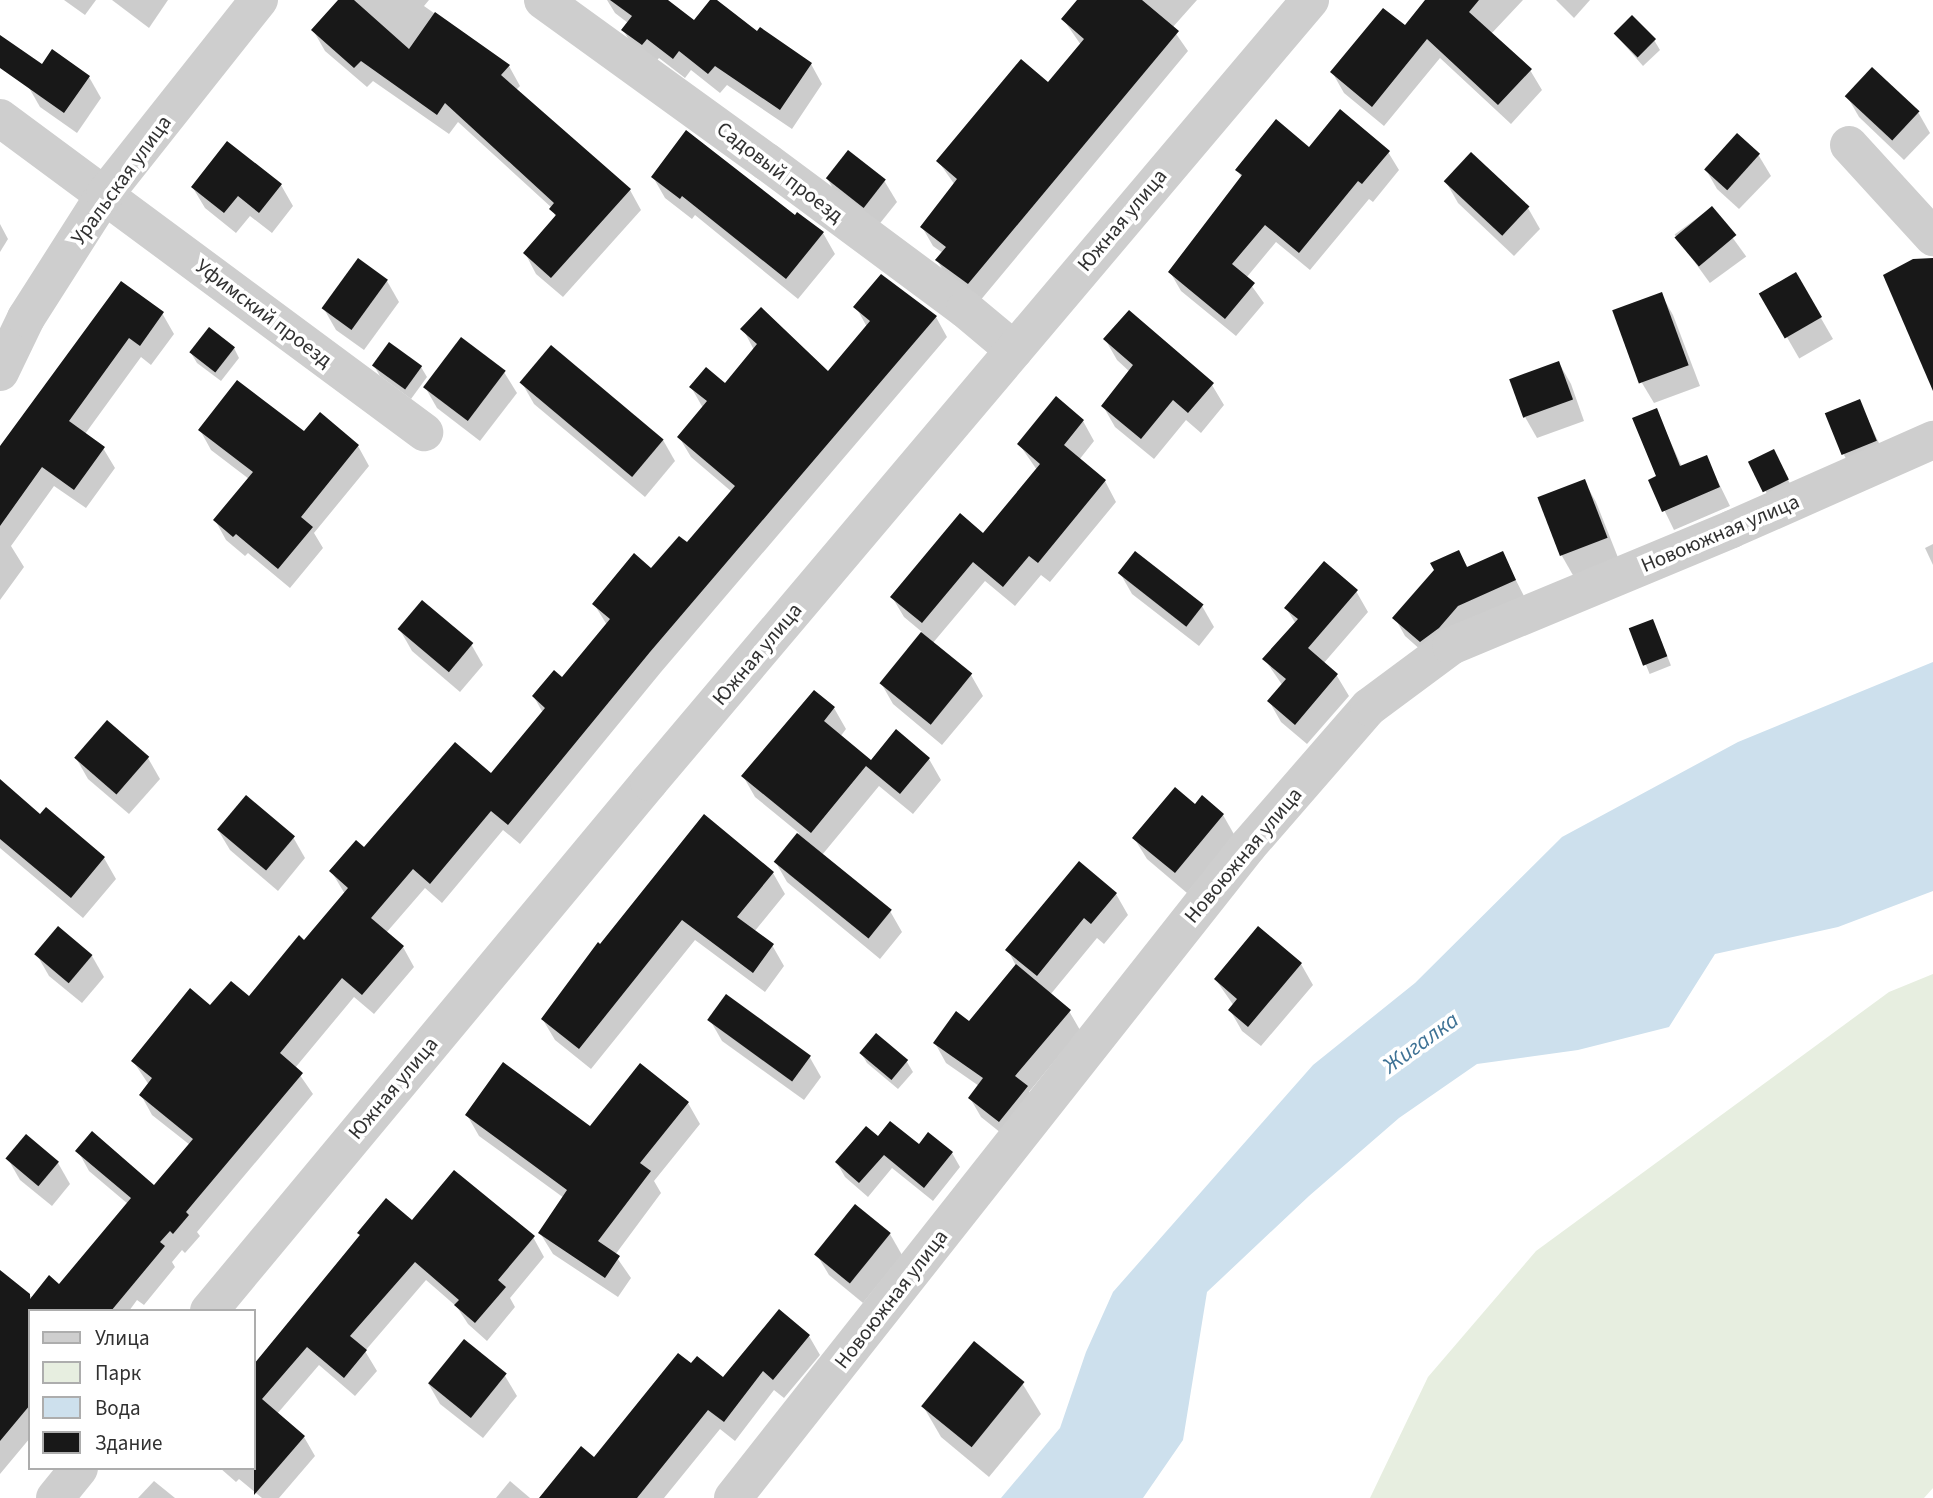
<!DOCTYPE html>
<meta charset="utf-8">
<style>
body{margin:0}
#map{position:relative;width:1933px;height:1498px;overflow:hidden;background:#fff;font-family:"Source Sans 3",sans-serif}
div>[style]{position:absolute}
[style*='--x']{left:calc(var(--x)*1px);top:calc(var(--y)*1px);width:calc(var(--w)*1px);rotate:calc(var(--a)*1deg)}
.green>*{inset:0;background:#e7eee0}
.water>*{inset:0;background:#cde0ed}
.shadow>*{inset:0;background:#0003;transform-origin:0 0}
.building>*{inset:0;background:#181818;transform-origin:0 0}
.minor>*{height:38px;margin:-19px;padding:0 19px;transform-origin:19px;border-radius:19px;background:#cecece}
.tertiary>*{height:38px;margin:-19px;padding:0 19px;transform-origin:19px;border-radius:19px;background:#cecece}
span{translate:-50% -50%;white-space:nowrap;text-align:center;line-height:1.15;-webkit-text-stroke:7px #fff;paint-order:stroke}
.street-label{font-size:21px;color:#313131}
.water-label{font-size:23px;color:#3e7295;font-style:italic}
.legend{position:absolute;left:28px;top:1309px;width:228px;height:161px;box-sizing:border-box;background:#fff;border:2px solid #adadad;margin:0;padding:9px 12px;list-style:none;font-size:21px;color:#313131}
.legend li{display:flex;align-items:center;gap:14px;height:35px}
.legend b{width:35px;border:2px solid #adadad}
</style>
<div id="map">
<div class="green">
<div style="clip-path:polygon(1933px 974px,1933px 1488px,1924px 1498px,1370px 1498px,1428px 1377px,1536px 1251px,1889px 992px)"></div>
</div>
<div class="water">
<div style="clip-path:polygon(1933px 662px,1933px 891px,1838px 927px,1715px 954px,1669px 1027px,1578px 1050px,1477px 1064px,1399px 1118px,1309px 1196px,1207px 1292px,1183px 1440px,1143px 1498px,1001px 1498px,1060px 1428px,1086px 1352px,1113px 1292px,1313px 1065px,1415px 983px,1562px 837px,1738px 742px)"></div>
</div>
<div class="shadow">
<div style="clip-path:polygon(64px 0,96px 0,85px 15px)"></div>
<div style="clip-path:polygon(112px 0,168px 0,149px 28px)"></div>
<div style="clip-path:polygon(340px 0,429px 0,424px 6px,509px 66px,520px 86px,516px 90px,630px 190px,641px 210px,563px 297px,536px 274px,525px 253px,556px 218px,552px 208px,458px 122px,449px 134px,373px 81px,367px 87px,325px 51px,313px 30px)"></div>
<div style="clip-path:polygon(607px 0,665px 0,695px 23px,714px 0,757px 34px,811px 64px,822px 84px,792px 129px,727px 85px,720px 93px,691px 70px,685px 78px,659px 58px,654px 64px,635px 50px,623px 30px,628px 23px,615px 13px)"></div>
<div style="clip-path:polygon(1079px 0,1197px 0,1172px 28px,1188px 51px,979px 302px,948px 279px,937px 260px,943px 253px,933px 246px,922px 227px,955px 185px,938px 161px,1048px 84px,1081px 45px,1063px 19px)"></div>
<div style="clip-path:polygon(1427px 0,1523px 0,1491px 34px,1530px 70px,1542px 90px,1511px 124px,1440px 58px,1384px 126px,1344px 93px,1332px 72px,1405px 27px)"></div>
<div style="clip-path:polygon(1556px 0,1590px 0,1574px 18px)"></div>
<div style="clip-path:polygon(1615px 34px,1654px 40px,1660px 50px,1643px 66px)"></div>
<div style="clip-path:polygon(89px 77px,101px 98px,77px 133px,40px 107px,28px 86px)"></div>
<div style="clip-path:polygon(1847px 96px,1918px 112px,1930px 133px,1904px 160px,1859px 117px)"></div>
<div style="clip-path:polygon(1737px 135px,1759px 156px,1771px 176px,1739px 209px,1717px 189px,1705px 168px)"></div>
<div style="clip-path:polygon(1309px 149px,1388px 152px,1399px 170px,1373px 202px,1369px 199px,1310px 270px,1276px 242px,1246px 278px,1264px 303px,1236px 336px,1181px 291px,1170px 272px,1242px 178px,1237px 170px)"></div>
<div style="clip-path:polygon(849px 152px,885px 182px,897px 202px,877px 227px,839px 199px,827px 178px)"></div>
<div style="clip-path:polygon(1471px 155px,1528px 208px,1540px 229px,1514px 256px,1458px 203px,1446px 182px)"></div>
<div style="clip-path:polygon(653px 177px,823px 233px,835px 254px,798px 299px,695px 215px,692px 219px,665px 198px)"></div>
<div style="clip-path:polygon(281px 185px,293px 206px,272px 233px,250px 216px,236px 233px,205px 208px,193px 188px)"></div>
<div style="left:1711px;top:208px;width:60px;height:45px;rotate:54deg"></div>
<div style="clip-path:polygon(0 224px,8px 239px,0 252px)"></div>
<div style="left:1796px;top:275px;width:74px;height:39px;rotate:60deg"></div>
<div style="clip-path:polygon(387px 281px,399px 302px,364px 350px,336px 330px,324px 309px)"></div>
<div style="clip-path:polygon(121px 284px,162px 313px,174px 334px,151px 365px,141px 357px,85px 434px,103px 448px,115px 468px,86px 508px,54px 486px,11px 546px,24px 567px,0 600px,0 448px)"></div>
<div style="clip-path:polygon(1661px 294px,1673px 315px,1700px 386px,1654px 403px,1642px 383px,1616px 312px)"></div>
<div style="clip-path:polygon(856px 307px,936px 317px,947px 337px,661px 672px,520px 844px,503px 830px,442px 903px,425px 888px,386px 933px,403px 947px,414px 967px,374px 1014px,354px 997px,295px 1068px,313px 1094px,207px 1220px,197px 1232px,200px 1236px,185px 1253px,182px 1250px,172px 1262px,175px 1267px,144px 1305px,137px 1300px,129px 1311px,30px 1311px,30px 1438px,0 1474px,0 1272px,33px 1298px,59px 1286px,128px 1204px,89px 1171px,78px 1151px,155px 1187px,190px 1145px,152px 1115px,141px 1095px,149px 1085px,133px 1061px,210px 1007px,249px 998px,305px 942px,345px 894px,331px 871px,491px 775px,543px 713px,534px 697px,562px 679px,607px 625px,594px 604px,651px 571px,687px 544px,732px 492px,691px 457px,679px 437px,703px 408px,691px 387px,725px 385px,754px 350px,743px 329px,828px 373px,867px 327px)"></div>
<div style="clip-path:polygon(1105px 339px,1212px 385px,1224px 405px,1201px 433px,1186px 420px,1154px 459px,1115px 427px,1103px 406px,1130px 372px,1117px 360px)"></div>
<div style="clip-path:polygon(234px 348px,239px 358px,221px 381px,197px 363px,191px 353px)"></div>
<div style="clip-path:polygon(1559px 363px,1571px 384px,1584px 421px,1537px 438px,1525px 417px)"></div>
<div style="clip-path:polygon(374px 366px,421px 367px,427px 377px,411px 399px,380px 376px)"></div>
<div style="clip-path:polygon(504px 372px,517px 393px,480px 441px,437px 408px,425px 387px)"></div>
<div style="clip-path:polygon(522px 383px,663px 440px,675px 461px,645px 497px,534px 404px)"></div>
<div style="clip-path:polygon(1859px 401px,1888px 462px,1856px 476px,1844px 455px)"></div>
<div style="clip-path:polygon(1656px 410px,1682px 467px,1706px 457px,1730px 506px,1674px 530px,1650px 481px,1658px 477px)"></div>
<div style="clip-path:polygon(1083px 421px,1094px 441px,1079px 460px,1105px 481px,1116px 502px,1050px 582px,1041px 575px,1015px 606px,985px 581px,932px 644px,971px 675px,983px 696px,942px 745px,893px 704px,881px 683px,922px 632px,904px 617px,892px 597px,983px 535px,1037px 470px,1019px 444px)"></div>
<div style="clip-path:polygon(200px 430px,305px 434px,358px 446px,369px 466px,314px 533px,323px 548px,290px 588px,248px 553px,245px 556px,226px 540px,215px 520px,249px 479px,211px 450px)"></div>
<div style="clip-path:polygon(1779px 461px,1793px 490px,1770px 500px,1751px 462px)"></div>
<div style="clip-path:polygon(1584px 481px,1596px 502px,1619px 560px,1574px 577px,1562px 556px,1540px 498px)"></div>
<div style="clip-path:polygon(1933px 544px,1933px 565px,1925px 548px)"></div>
<div style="clip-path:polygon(1459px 552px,1468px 568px,1502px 553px,1525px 598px,1431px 659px,1405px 636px,1395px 618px)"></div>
<div style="clip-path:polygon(1120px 573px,1202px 606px,1214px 627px,1199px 646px,1132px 594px)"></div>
<div style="clip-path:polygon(1356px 591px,1368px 612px,1323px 664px,1337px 676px,1349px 696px,1307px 744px,1281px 722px,1269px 701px,1283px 686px,1265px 660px,1296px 624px,1286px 608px)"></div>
<div style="left:1653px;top:621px;width:48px;height:23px;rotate:68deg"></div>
<div style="clip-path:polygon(400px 630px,471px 644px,483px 665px,460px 692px,412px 651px)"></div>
<div style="clip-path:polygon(834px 708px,846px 729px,840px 737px,872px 762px,929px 759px,941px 780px,913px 814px,879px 786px,822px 855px,890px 911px,902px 932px,880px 959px,787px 882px,775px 861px,799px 833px,755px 797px,743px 776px)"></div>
<div style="clip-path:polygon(76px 758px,148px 758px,160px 779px,129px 814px,88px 779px)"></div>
<div style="clip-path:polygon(0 782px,41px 816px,46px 810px,104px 858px,116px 879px,83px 918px,0 848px)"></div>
<div style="clip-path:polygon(1195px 806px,1223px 815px,1235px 836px,1187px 893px,1147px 859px,1134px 838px)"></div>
<div style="clip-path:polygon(705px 817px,773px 873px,785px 894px,754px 932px,772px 945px,784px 966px,765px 992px,695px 940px,591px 1069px,555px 1040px,543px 1020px)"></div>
<div style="clip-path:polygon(218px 830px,293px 837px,305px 858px,278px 891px,230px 850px)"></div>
<div style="clip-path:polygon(1116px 894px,1128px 915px,1104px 944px,1097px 938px,1050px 995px,1069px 1011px,1080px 1030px,1029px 1092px,1037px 1107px,1011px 1141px,981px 1117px,970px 1098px,979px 1086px,946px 1063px,935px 1043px,970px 1023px,1016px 966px,1008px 950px)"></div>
<div style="clip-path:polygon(37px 955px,92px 956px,104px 977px,82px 1003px,49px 976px)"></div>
<div style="clip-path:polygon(1301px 964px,1313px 985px,1261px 1046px,1242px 1031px,1230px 1010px,1234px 1006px,1216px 980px)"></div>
<div style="clip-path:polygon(710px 1020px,809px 1056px,821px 1077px,804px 1100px,722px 1041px)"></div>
<div style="clip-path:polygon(876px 1036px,907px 1062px,913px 1072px,898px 1089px,867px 1063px,861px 1053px)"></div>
<div style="clip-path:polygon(640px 1065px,688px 1103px,700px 1124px,654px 1181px,661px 1193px,615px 1255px,631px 1278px,618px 1297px,553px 1254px,540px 1233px,564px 1198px,479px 1136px,467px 1115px,591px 1128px)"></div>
<div style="clip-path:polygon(878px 1138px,952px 1153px,960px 1167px,933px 1201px,892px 1168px,868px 1197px,845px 1177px,837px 1163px)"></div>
<div style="clip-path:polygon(8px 1159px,58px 1163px,70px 1184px,52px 1206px,20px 1180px)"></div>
<div style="clip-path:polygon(387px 1200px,412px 1222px,533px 1237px,544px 1257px,510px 1298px,515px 1307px,487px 1341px,468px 1324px,457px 1307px,426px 1280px,365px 1351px,377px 1371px,355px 1396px,319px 1365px,277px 1414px,304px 1437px,315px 1456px,279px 1498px,262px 1498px,239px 1479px,236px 1482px,220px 1468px,254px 1468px,254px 1364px,286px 1329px)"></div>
<div style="clip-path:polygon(890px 1234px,902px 1255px,863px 1303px,829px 1275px,817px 1255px)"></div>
<div style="clip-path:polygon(809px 1336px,820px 1355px,784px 1398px,774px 1390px,735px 1441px,720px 1429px,664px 1498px,541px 1498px,594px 1459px,691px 1365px,724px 1379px)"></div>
<div style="clip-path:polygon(505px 1376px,517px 1396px,483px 1438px,440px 1404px,428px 1383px)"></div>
<div style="clip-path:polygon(1022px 1383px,1041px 1414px,989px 1477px,941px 1437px,923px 1406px)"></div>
<div style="clip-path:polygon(154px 1481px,175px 1498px,138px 1498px)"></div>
<div style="clip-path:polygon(510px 1481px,530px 1498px,496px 1498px)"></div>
</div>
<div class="building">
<div style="clip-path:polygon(338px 0,354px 0,409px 49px,435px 12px,510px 65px,501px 75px,631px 189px,551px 278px,523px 253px,556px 215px,549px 209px,554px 203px,445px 103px,437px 115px,361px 61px,354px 68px,311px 30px)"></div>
<div style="clip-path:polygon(610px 0,668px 0,694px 20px,710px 0,717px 0,757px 31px,760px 27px,812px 63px,780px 110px,715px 66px,708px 74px,679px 51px,673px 59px,647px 39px,642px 45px,621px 30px,632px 16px)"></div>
<div style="clip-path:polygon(1077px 0,1142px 0,1179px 31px,968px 284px,935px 260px,946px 247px,920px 227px,957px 179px,936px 161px,1021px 59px,1048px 82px,1084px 39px,1061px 19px)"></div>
<div style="clip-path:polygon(1425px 0,1479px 0,1469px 12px,1532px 69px,1498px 105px,1427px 39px,1372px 107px,1330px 72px,1383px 8px,1405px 25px)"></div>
<div style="left:1632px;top:15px;width:34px;height:26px;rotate:45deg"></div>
<div style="clip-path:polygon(0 35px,42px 64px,52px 49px,90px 76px,64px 113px,0 68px)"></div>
<div style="left:1872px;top:67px;width:65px;height:40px;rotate:43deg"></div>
<div style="clip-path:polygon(1340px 109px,1390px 151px,1362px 184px,1358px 181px,1299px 253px,1265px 225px,1232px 264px,1255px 283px,1225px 319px,1168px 272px,1242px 175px,1235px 170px,1276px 119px,1309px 147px)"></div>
<div style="clip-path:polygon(686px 130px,795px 215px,797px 212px,824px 232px,786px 279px,682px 196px,680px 199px,651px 177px)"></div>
<div style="left:1737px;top:133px;width:31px;height:49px;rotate:42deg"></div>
<div style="clip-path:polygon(227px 141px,282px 184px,259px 213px,238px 196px,224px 213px,191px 187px)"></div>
<div style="left:848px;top:150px;width:48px;height:36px;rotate:38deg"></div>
<div style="left:1471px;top:152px;width:80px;height:40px;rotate:43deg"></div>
<div style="left:1712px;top:206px;width:38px;height:49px;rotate:50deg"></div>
<div style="left:358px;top:258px;width:37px;height:62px;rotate:36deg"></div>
<div style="clip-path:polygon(1933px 258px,1933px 391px,1883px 275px,1913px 259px)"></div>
<div style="left:1796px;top:272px;width:52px;height:43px;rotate:60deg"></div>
<div style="clip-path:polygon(881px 274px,937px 316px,650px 652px,508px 825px,491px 811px,430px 884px,413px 869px,371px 918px,404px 946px,362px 995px,342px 978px,280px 1053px,303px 1073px,196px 1200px,186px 1212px,189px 1215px,173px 1234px,170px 1231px,160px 1242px,165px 1246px,111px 1311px,30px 1311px,30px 1405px,0 1441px,0 1270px,30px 1294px,30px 1299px,49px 1275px,59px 1284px,131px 1198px,75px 1151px,92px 1131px,154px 1185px,193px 1139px,139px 1095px,152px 1078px,131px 1061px,190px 988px,210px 1005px,231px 981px,249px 996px,299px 935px,304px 940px,348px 888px,329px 871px,356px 840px,364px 847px,455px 742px,491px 773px,545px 708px,532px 696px,554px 670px,562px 677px,610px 619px,592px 604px,634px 553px,651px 568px,679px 536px,687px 542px,735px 486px,677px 437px,707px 401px,689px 387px,706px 367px,725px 383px,757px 344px,740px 329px,761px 307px,828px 371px,870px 321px,853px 307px)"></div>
<div style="clip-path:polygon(121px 281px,164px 312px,140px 346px,129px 338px,69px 421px,105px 447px,74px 490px,42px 467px,0 526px,0 446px)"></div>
<div style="left:1662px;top:292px;width:78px;height:53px;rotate:70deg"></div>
<div style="clip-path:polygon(1129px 310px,1214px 383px,1188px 413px,1173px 400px,1141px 439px,1101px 406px,1133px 365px,1103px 339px)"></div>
<div style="left:209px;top:327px;width:33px;height:32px;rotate:38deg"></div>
<div style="left:461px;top:337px;width:56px;height:63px;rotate:37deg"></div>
<div style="left:389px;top:342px;width:41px;height:29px;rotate:36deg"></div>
<div style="left:551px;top:345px;width:147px;height:49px;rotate:40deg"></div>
<div style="left:1559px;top:361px;width:41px;height:53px;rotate:70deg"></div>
<div style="clip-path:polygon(237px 380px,304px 431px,320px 412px,359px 445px,301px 517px,313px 527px,278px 569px,236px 534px,233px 537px,213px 520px,253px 472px,198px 430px)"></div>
<div style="clip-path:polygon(1056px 396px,1084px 420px,1064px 445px,1106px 480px,1038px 563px,1029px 556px,1003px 587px,973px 562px,922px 623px,890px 597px,960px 513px,983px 533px,1040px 464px,1017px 444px)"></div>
<div style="left:1860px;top:399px;width:45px;height:38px;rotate:68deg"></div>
<div style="clip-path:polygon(1657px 408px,1680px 466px,1707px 455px,1720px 487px,1662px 512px,1648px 480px,1656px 476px,1632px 418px)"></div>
<div style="left:1774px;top:449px;width:34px;height:29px;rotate:64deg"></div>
<div style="left:1585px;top:479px;width:63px;height:51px;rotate:69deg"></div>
<div style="clip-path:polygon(1459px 550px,1467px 567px,1503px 551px,1516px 580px,1458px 606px,1439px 628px,1420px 642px,1392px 618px,1434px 570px,1430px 563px)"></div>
<div style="left:1135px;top:551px;width:87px;height:28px;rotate:38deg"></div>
<div style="clip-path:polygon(1324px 561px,1358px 590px,1308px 648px,1338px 674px,1295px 725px,1267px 701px,1286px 679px,1262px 659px,1298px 619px,1284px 608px)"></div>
<div style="left:422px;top:600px;width:67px;height:38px;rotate:40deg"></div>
<div style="left:1653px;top:619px;width:40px;height:26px;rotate:69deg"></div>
<div style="left:921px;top:632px;width:66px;height:66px;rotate:39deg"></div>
<div style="clip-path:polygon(814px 690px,835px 707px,824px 721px,871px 760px,896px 729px,930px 758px,900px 794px,866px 766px,811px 833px,741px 776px)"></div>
<div style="left:107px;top:720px;width:56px;height:50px;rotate:41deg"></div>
<div style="clip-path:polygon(0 779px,40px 814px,46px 807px,105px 857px,71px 898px,0 839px)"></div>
<div style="clip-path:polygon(1175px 787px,1195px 804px,1202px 795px,1224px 814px,1175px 873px,1132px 838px)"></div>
<div style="left:246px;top:795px;width:64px;height:45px;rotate:40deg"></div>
<div style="clip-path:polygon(704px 814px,774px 872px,737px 917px,774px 944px,753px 973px,682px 920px,579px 1049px,541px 1019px,598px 942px,600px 944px)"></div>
<div style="left:797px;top:833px;width:122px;height:37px;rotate:39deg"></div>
<div style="clip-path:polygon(1079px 861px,1117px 893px,1091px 924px,1084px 918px,1037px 976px,1005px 950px)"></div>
<div style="left:58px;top:926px;width:45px;height:37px;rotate:40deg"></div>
<div style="clip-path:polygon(1258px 926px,1302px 963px,1248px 1027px,1228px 1010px,1237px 999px,1214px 979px)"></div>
<div style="clip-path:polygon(1016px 964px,1071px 1010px,1015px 1076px,1028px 1086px,999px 1122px,968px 1098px,983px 1078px,933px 1043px,956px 1011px,969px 1021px)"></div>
<div style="left:726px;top:994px;width:105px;height:32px;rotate:36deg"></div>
<div style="left:876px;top:1033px;width:42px;height:26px;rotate:40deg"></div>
<div style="clip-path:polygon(503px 1062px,590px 1126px,640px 1063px,689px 1102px,640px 1163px,651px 1171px,598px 1241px,620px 1256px,605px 1278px,538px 1233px,567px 1190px,465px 1115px)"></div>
<div style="clip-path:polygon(890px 1121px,919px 1144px,928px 1132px,953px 1152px,924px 1188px,884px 1155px,859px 1183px,835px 1162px,866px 1126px,878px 1136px)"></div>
<div style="left:26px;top:1134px;width:43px;height:32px;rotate:40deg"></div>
<div style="clip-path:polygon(454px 1170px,535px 1236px,498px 1280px,506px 1287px,475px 1323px,454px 1305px,459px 1300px,415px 1262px,350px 1336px,367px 1350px,344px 1378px,307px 1347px,262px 1399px,305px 1436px,254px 1495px,254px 1364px,360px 1235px,357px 1233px,386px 1198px,412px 1220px)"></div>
<div style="left:855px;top:1204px;width:46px;height:65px;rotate:39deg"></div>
<div style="clip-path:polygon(779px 1309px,810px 1335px,773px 1380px,763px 1371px,724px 1422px,708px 1410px,637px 1498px,539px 1498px,581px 1446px,594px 1457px,678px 1353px,691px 1363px,697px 1356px,723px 1377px)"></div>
<div style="left:464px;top:1339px;width:55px;height:57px;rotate:39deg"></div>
<div style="left:974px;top:1341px;width:65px;height:84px;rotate:39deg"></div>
</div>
<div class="minor">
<div style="--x:543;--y:0;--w:276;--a:35.9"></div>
<div style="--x:767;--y:162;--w:247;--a:36.6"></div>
<div style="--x:965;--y:309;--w:64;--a:39.9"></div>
<div style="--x:0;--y:118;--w:528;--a:36.52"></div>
<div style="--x:1849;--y:145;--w:125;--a:47.6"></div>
<div style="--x:209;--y:1311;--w:688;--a:-50.25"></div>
<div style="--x:649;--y:782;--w:1024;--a:-49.79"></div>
<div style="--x:55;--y:1498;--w:38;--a:-51"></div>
<div style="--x:733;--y:1498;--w:831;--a:-51.7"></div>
<div style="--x:1248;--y:846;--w:184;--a:-49"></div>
<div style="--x:1369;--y:707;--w:102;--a:-36.6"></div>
<div style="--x:1451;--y:646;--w:304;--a:-22.6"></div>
<div style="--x:1732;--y:529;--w:220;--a:-23.9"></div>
</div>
<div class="tertiary">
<div style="--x:0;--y:372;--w:60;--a:-64.3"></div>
<div style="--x:26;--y:318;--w:147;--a:-57.5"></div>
<div style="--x:105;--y:194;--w:248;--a:-51.6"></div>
</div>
<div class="street-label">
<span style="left:780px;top:172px;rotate:37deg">Садовый проезд</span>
<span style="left:121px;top:180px;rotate:-54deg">Уральская улица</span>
<span style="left:1122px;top:220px;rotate:-50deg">Южная улица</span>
<span style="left:264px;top:313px;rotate:37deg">Уфимский проезд</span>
<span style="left:1720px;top:533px;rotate:-23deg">Новоюжная улица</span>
<span style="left:757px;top:654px;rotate:-50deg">Южная улица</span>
<span style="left:1243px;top:855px;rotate:-50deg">Новоюжная улица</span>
<span style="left:393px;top:1088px;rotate:-50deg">Южная улица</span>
<span style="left:891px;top:1299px;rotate:-52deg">Новоюжная улица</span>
</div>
<div class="water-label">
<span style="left:1421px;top:1043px;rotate:-36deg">Жигалка</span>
</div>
<ul class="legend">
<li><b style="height:9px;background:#cecece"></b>Улица</li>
<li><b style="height:19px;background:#e7eee0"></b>Парк</li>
<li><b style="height:19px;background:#cde0ed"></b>Вода</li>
<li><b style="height:19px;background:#181818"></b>Здание</li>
</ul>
</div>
